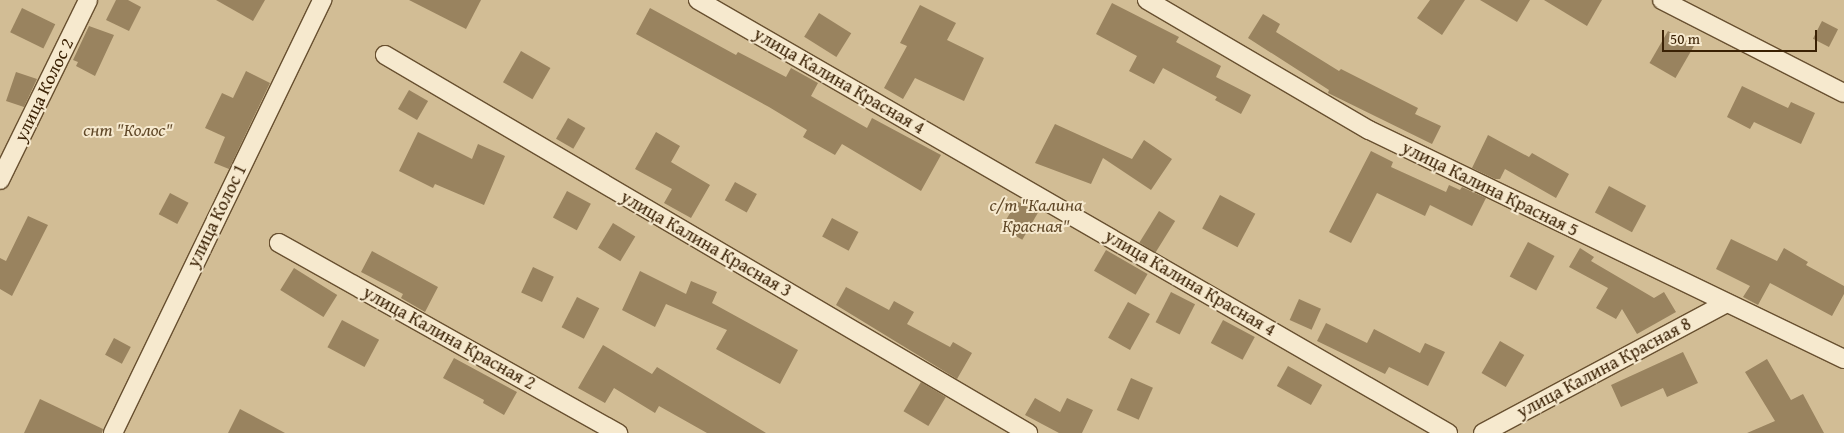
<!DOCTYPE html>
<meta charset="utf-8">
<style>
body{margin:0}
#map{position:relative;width:1844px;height:433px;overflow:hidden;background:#f1ddb3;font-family:"Gentium Book Plus",serif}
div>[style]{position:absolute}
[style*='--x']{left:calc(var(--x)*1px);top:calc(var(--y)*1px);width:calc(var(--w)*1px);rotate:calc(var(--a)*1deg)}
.green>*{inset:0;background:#d2bd95;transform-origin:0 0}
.building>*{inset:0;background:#99835f;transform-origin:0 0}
.roads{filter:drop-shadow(1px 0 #685030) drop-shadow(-1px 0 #685030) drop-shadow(0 1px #685030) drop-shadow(0 -1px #685030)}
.street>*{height:18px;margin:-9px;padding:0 9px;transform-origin:9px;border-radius:9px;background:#f6e9ce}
span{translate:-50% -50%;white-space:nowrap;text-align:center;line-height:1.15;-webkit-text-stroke:4px #f6e9ce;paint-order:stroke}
.street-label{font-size:18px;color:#3a2104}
.park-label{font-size:18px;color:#604828;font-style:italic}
.scale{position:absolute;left:1662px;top:30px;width:155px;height:22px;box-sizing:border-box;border:2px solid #3a2104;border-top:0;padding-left:6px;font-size:15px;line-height:18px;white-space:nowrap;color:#3a2104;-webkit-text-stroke:4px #f6e9ce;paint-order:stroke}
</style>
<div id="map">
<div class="green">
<div style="left:0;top:0;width:1844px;height:433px"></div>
</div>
<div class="building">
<div style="clip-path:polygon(116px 0,128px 0,141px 7px,129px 31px,106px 20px)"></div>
<div style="clip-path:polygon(216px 0,265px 0,253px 21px)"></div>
<div style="clip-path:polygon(409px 0,481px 0,466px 29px)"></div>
<div style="clip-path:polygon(1430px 0,1465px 0,1442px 35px,1417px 18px)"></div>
<div style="clip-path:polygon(1480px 0,1530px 0,1517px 22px)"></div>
<div style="clip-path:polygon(1544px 0,1602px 0,1587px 26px)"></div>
<div style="clip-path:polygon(1112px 3px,1179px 37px,1176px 42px,1221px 66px,1216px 77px,1251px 95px,1241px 114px,1215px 100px,1217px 97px,1163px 68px,1154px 84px,1129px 71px,1137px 56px,1096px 34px)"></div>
<div style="clip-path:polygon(920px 5px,956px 23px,947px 40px,984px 58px,964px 101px,915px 78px,903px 99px,884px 88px,907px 46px,900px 43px)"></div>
<div style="left:22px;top:8px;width:37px;height:27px;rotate:26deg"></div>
<div style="clip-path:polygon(650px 8px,736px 55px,738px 52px,786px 77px,791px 68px,818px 83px,811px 96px,867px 128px,872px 118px,941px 155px,921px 191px,842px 144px,835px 155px,803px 137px,807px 130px,769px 107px,636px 34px)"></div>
<div style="left:819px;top:13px;width:38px;height:28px;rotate:32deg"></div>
<div style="clip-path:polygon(1263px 14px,1280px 24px,1276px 32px,1339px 71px,1341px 69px,1418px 108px,1415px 114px,1441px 126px,1432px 144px,1328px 93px,1329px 90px,1248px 38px)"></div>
<div style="left:1822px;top:21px;width:18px;height:20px;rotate:27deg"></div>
<div style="clip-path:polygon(89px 26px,114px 35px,95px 76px,76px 66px,78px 62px,73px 60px)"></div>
<div style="left:1668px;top:31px;width:30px;height:37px;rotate:30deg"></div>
<div style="left:521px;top:51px;width:34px;height:36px;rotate:30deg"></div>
<div style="clip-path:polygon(246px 71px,270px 83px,229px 169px,214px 163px,225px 137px,205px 128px,222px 93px,233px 98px)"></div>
<div style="clip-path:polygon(16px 72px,37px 79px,24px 107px,6px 101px)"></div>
<div style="clip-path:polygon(1742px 86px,1788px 108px,1791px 102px,1815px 113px,1801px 144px,1754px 122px,1750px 129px,1727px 117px)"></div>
<div style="left:409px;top:90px;width:22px;height:22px;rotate:30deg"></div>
<div style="left:568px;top:118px;width:20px;height:24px;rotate:30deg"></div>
<div style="clip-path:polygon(1055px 124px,1132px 159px,1144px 140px,1172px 159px,1151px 190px,1103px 158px,1091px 184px,1035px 163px)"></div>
<div style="clip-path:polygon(418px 132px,472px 159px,478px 144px,505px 156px,484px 205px,435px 184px,433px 188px,399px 171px)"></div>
<div style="clip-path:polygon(656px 132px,680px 146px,671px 162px,710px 185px,691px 218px,664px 203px,672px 189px,635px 169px)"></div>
<div style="clip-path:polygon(1488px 135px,1529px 157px,1532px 153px,1569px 174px,1556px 198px,1505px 169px,1500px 179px,1495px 179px,1472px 168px)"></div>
<div style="clip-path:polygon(1371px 151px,1393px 162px,1391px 167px,1446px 192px,1449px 185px,1460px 190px,1462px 187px,1486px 198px,1472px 226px,1430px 205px,1425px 216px,1377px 193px,1351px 243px,1329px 232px)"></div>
<div style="left:735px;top:182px;width:25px;height:21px;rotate:29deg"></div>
<div style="left:1609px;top:186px;width:42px;height:30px;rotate:28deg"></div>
<div style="left:567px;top:191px;width:27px;height:30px;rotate:28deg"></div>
<div style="left:170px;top:193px;width:21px;height:24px;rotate:28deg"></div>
<div style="left:1220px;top:195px;width:40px;height:38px;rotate:28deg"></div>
<div style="left:1017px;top:201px;width:24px;height:31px;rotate:30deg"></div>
<div style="left:1159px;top:211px;width:19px;height:37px;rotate:32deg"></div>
<div style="clip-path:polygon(28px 216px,48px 225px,12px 296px,0 289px,0 258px,6px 261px)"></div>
<div style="left:832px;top:218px;width:30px;height:21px;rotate:28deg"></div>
<div style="left:613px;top:223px;width:26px;height:29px;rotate:31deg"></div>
<div style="clip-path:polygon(1731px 239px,1777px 261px,1784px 248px,1808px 262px,1806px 265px,1844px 286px,1844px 294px,1832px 316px,1770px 283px,1758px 305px,1743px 297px,1750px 286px,1716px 269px)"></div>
<div style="left:1528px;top:242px;width:30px;height:39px;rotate:28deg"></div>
<div style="clip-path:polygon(1580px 248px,1594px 257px,1591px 261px,1654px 298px,1664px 292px,1676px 312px,1637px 334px,1622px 309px,1616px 319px,1596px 308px,1608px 288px,1569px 267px)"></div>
<div style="left:1106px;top:250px;width:48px;height:24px;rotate:30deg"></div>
<div style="clip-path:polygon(372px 251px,438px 287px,425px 312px,401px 298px,403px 294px,361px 272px)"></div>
<div style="left:533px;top:267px;width:23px;height:28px;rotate:25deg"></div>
<div style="left:294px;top:268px;width:51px;height:26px;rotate:32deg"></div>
<div style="clip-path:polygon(640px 271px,686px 294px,691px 281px,717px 292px,712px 303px,798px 350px,780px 384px,716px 349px,727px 330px,666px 304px,655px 327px,622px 310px)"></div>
<div style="clip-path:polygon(846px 287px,889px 310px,894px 301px,914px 312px,907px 324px,950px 347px,953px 342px,972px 353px,957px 379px,836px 305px)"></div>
<div style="left:1171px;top:292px;width:27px;height:34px;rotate:27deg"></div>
<div style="left:577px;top:297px;width:25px;height:34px;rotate:27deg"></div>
<div style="left:1299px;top:299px;width:24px;height:23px;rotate:24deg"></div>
<div style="left:1128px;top:302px;width:25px;height:41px;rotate:29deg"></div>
<div style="left:342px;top:320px;width:42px;height:31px;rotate:28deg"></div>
<div style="left:1223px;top:320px;width:36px;height:26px;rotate:28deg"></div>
<div style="clip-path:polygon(1326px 323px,1367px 343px,1374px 329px,1420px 353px,1425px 343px,1445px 352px,1428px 386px,1389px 367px,1385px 374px,1317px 341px)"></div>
<div style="left:114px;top:338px;width:19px;height:19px;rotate:28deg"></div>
<div style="left:1500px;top:341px;width:28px;height:37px;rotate:30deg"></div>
<div style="clip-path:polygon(603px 345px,652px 374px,657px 367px,766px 433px,707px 433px,659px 406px,655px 413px,614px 388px,605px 403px,578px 388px)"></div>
<div style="clip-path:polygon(1683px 352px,1698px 383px,1667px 397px,1663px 388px,1621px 407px,1611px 385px)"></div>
<div style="clip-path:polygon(454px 358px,517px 392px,504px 415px,483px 403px,484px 400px,443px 378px)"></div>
<div style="clip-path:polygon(1767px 359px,1791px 400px,1803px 394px,1824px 433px,1747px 433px,1775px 421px,1745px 372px)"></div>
<div style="left:1288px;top:366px;width:39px;height:23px;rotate:29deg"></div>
<div style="left:1131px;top:378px;width:24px;height:35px;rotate:24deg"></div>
<div style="left:921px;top:382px;width:29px;height:34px;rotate:31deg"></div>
<div style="clip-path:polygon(1035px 398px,1060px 412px,1067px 398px,1093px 410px,1082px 433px,1059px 433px,1025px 415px)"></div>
<div style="clip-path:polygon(40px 399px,103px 429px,102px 433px,24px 433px)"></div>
<div style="clip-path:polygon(240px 409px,285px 433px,228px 433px)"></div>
</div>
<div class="roads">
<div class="street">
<div style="--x:698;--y:0;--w:866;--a:30"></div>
<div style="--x:1147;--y:0;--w:257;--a:30.4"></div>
<div style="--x:1369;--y:130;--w:527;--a:25.74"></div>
<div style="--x:1662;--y:0;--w:204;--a:27.1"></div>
<div style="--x:385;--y:55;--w:746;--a:30.45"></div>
<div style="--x:0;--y:180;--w:200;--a:-63.9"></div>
<div style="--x:279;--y:243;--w:389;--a:29.3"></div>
<div style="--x:113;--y:433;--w:481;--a:-64.2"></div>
<div style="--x:1483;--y:433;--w:274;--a:-28.1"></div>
</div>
</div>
<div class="street-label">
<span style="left:839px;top:81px;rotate:30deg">улица Калина Красная 4</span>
<span style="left:44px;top:90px;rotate:-64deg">улица Колос 2</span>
<span style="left:1490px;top:189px;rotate:26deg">улица Калина Красная 5</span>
<span style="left:217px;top:216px;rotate:-64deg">улица Колос 1</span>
<span style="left:706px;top:244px;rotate:30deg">улица Калина Красная 3</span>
<span style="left:1190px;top:283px;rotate:30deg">улица Калина Красная 4</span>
<span style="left:449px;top:338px;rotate:29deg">улица Калина Красная 2</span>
<span style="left:1604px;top:368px;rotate:-28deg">улица Калина Красная 8</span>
</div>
<div class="park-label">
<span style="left:128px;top:130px">снт "Колос"</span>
<span style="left:1036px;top:216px">с/т "Калина<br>Красная"</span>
</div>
<div class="scale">50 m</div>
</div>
